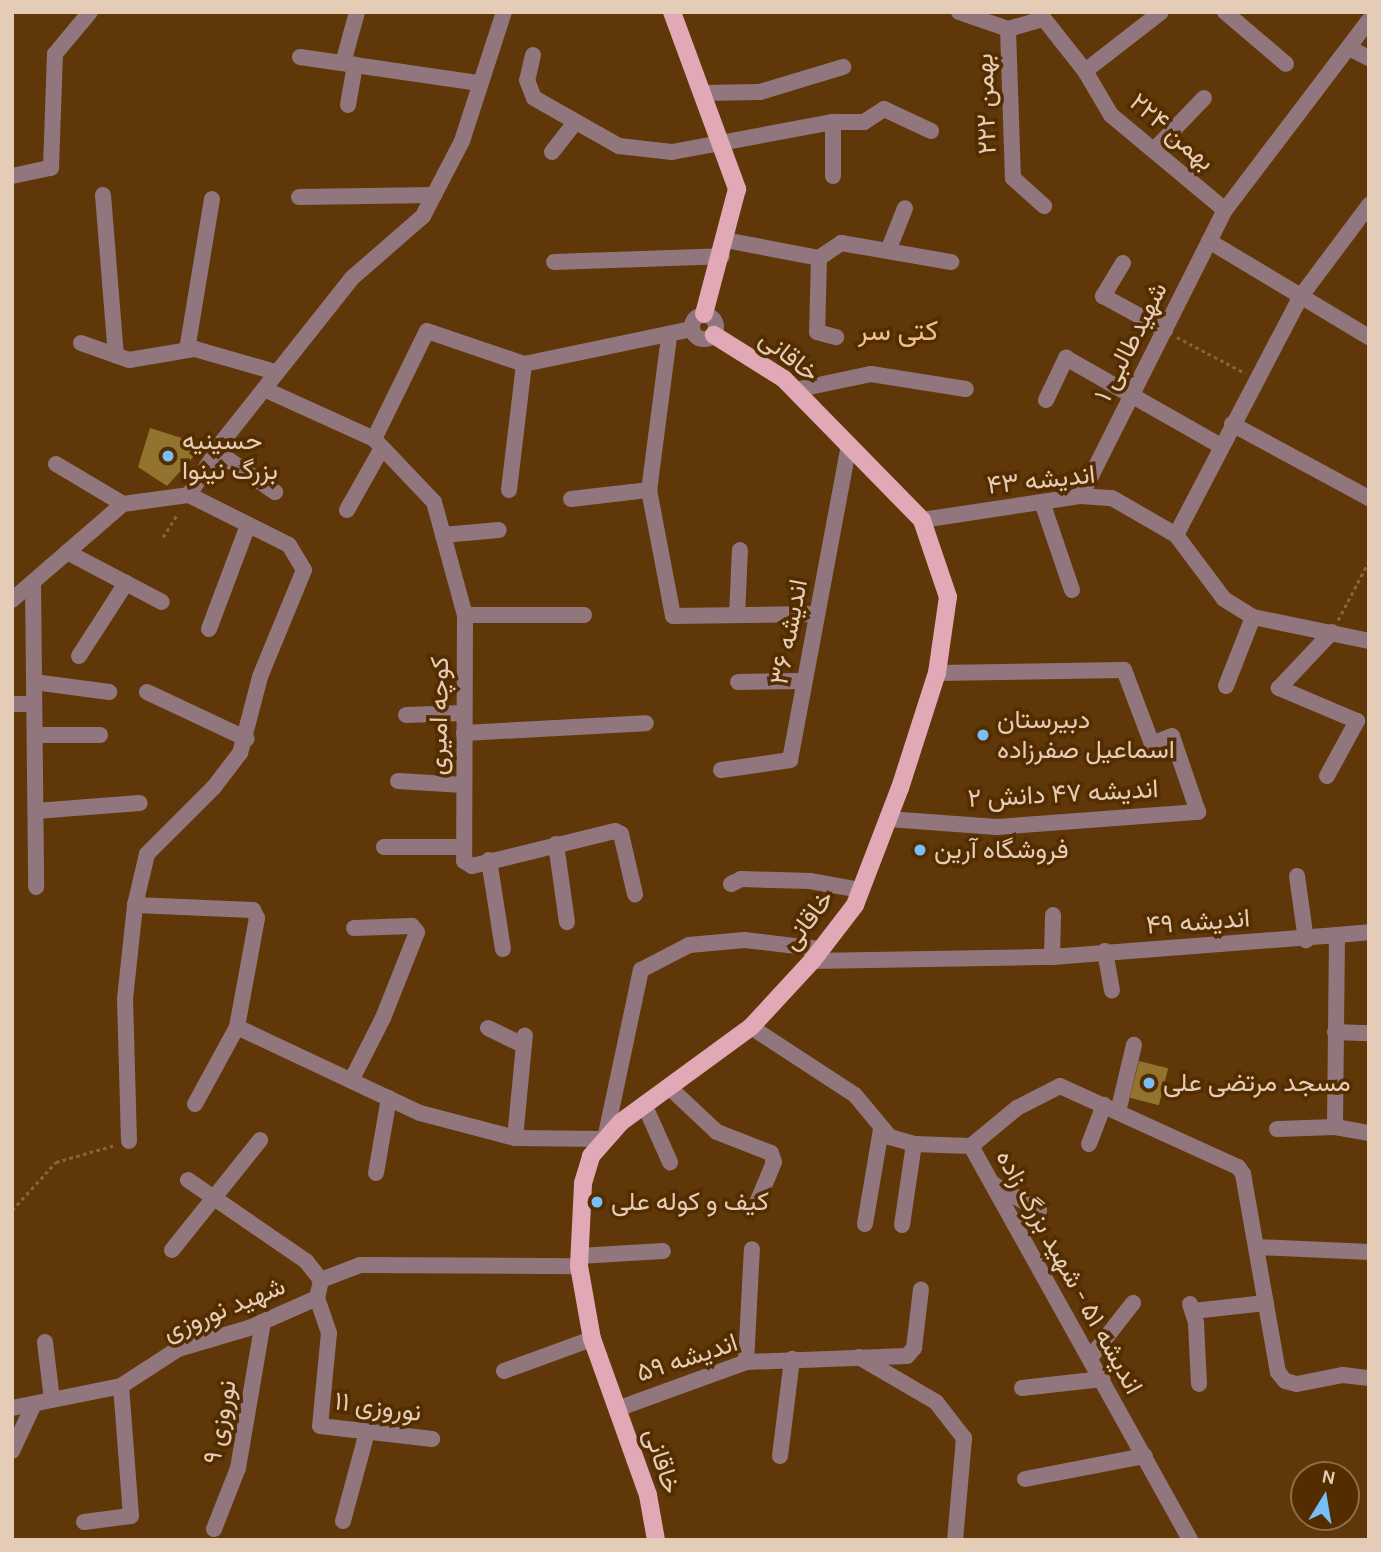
<!DOCTYPE html>
<meta charset="utf-8">
<style>
body{margin:0}
#map{position:relative;width:1381px;height:1552px;overflow:hidden;background:#5f3709;font-family:Karla,Vazirmatn,sans-serif}
div>[style]{position:absolute}
[style*='--x']{left:calc(var(--x)*1px);top:calc(var(--y)*1px);width:calc(var(--w)*1px);rotate:calc(var(--a)*1deg)}
.building>*{inset:0;background:#94732f;transform-origin:0 0}
.path>*{height:2.5px;margin-top:-1.25px;transform-origin:0;background:repeating-linear-gradient(90deg,#88653e 0 3.5px,transparent 0 7px)}
.minor>*{height:16px;margin:-8px;padding:0 8px;transform-origin:8px;border-radius:8px;background:#92767d}
.minor>.ring{margin:-8px;padding:0;box-sizing:content-box;background:none;border:16px solid #92767d;border-radius:50%}
.major>*{height:18px;margin:-9px;padding:0 9px;transform-origin:9px;border-radius:9px;background:#e1a9b5}
.dots>*{width:19px;height:19px;translate:-50% -50%;box-sizing:border-box;border:4px solid #532d00;border-radius:50%}
span{translate:-50% -50%;white-space:nowrap;text-align:center;line-height:1.15;-webkit-text-stroke:7px #532d00;paint-order:stroke}
.street-label{font-size:26px;color:#e4ccb7}
.poi-label{font-size:26px;color:#e4ccb7}
.left{translate:0 -50%;text-align:left}
.neighbourhood-label{font-size:28px;color:#efbf93}
.frame{position:absolute;inset:0;border:14px solid #e4ccb7;pointer-events:none}
.north{position:absolute;left:1290px;top:1461px;width:70px;height:70px;box-sizing:border-box;background:#532d00;border:2px solid #8d6d49;border-radius:50%;rotate:11deg;font-size:19px;font-weight:700;line-height:28px;text-align:center;color:#e4ccb7}
.north::after{content:'';display:block;margin:auto;width:24px;height:32px;background:#78bff7;clip-path:polygon(50% 0,100% 100%,50% 72%,0 100%)}
</style>
<div id="map">
<div class="building">
<div style="clip-path:polygon(150px 428px,204px 445px,167px 486px,138px 467px)"></div>
<div style="left:1139px;top:1061px;width:30px;height:38px;rotate:14deg"></div>
</div>
<div class="path">
<div style="--x:1177;--y:337;--w:77;--a:27.9"></div>
<div style="--x:163;--y:537;--w:28;--a:-58"></div>
<div style="--x:1338;--y:620;--w:67;--a:-62.3"></div>
<div style="--x:12;--y:1210;--w:65;--a:-47.5"></div>
<div style="--x:56;--y:1162;--w:61;--a:-16.1"></div>
</div>
<div class="minor">
<div style="--x:959;--y:12;--w:52;--a:19.1"></div>
<div style="--x:1008;--y:29;--w:37;--a:-16"></div>
<div style="--x:1225;--y:12;--w:80;--a:40.4"></div>
<div style="--x:1044;--y:19;--w:66;--a:51.7"></div>
<div style="--x:1085;--y:71;--w:51;--a:59.4"></div>
<div style="--x:1111;--y:115;--w:148;--a:39.8"></div>
<div style="--x:1008;--y:29;--w:149;--a:88.1"></div>
<div style="--x:1013;--y:178;--w:42;--a:42.1"></div>
<div style="--x:1349;--y:48;--w:22;--a:27"></div>
<div style="--x:533;--y:55;--w:26;--a:103"></div>
<div style="--x:527;--y:80;--w:19;--a:69"></div>
<div style="--x:534;--y:98;--w:98;--a:29.5"></div>
<div style="--x:619;--y:146;--w:53;--a:6.5"></div>
<div style="--x:672;--y:152;--w:164;--a:-10.6"></div>
<div style="--x:833;--y:122;--w:31;--a:0"></div>
<div style="--x:864;--y:122;--w:24;--a:-33"></div>
<div style="--x:884;--y:109;--w:52;--a:25.1"></div>
<div style="--x:300;--y:57;--w:181;--a:8.3"></div>
<div style="--x:343;--y:63;--w:53;--a:-74.6"></div>
<div style="--x:1085;--y:71;--w:96;--a:-37.8"></div>
<div style="--x:701;--y:93;--w:59;--a:-1"></div>
<div style="--x:760;--y:92;--w:87;--a:-16.8"></div>
<div style="--x:348;--y:105;--w:41;--a:-80.1"></div>
<div style="--x:1154;--y:150;--w:72;--a:-46.1"></div>
<div style="--x:552;--y:152;--w:36;--a:-52"></div>
<div style="--x:12;--y:176;--w:40;--a:-12"></div>
<div style="--x:51;--y:168;--w:114;--a:-88"></div>
<div style="--x:55;--y:54;--w:55;--a:-50.2"></div>
<div style="--x:833;--y:176;--w:54;--a:-90"></div>
<div style="--x:103;--y:195;--w:161;--a:85.4"></div>
<div style="--x:299;--y:197;--w:135;--a:-0.8"></div>
<div style="--x:725;--y:240;--w:96;--a:10.8"></div>
<div style="--x:819;--y:258;--w:27;--a:-34"></div>
<div style="--x:841;--y:243;--w:112;--a:9.8"></div>
<div style="--x:1209;--y:241;--w:187;--a:31"></div>
<div style="--x:888;--y:251;--w:46;--a:-68.4"></div>
<div style="--x:819;--y:258;--w:74;--a:91.5"></div>
<div style="--x:817;--y:332;--w:20;--a:15"></div>
<div style="--x:554;--y:262;--w:168;--a:-2"></div>
<div style="--x:1123;--y:263;--w:39;--a:121"></div>
<div style="--x:1103;--y:296;--w:71;--a:28.7"></div>
<div class="ring" style="left:692px;top:315px;width:8px;height:8px"></div>
<div style="--x:669;--y:337;--w:154;--a:97.4"></div>
<div style="--x:649;--y:490;--w:128;--a:79.2"></div>
<div style="--x:673;--y:616;--w:144;--a:-0.8"></div>
<div style="--x:81;--y:343;--w:51;--a:19.5"></div>
<div style="--x:129;--y:360;--w:67;--a:-9.5"></div>
<div style="--x:195;--y:349;--w:83;--a:16"></div>
<div style="--x:187;--y:350;--w:153;--a:-80.6"></div>
<div style="--x:264;--y:389;--w:121;--a:24.4"></div>
<div style="--x:374;--y:439;--w:120;--a:-63.9"></div>
<div style="--x:427;--y:331;--w:102;--a:18.8"></div>
<div style="--x:524;--y:364;--w:172;--a:-11.8"></div>
<div style="--x:795;--y:390;--w:78;--a:-11.9"></div>
<div style="--x:871;--y:374;--w:96;--a:9"></div>
<div style="--x:1046;--y:400;--w:47;--a:-64.5"></div>
<div style="--x:1066;--y:358;--w:178;--a:29.6"></div>
<div style="--x:1232;--y:424;--w:156;--a:28.4"></div>
<div style="--x:374;--y:439;--w:87;--a:46.4"></div>
<div style="--x:434;--y:502;--w:117;--a:74.7"></div>
<div style="--x:465;--y:615;--w:246;--a:90.2"></div>
<div style="--x:464;--y:861;--w:9;--a:32"></div>
<div style="--x:472;--y:866;--w:147;--a:-13.8"></div>
<div style="--x:615;--y:831;--w:7;--a:27"></div>
<div style="--x:621;--y:834;--w:62;--a:76.9"></div>
<div style="--x:216;--y:451;--w:72;--a:34.8"></div>
<div style="--x:56;--y:464;--w:78;--a:30.8"></div>
<div style="--x:509;--y:490;--w:127;--a:-83.2"></div>
<div style="--x:189;--y:495;--w:112;--a:26.6"></div>
<div style="--x:289;--y:545;--w:29;--a:59"></div>
<div style="--x:304;--y:570;--w:116;--a:112.4"></div>
<div style="--x:260;--y:677;--w:79;--a:104.7"></div>
<div style="--x:240;--y:753;--w:43;--a:127.4"></div>
<div style="--x:214;--y:787;--w:95;--a:135"></div>
<div style="--x:147;--y:854;--w:52;--a:103.2"></div>
<div style="--x:135;--y:905;--w:118;--a:2.4"></div>
<div style="--x:253;--y:910;--w:9;--a:63"></div>
<div style="--x:257;--y:918;--w:111;--a:100.4"></div>
<div style="--x:237;--y:1027;--w:202;--a:25.2"></div>
<div style="--x:420;--y:1113;--w:98;--a:14.7"></div>
<div style="--x:515;--y:1138;--w:90;--a:0.6"></div>
<div style="--x:605;--y:1139;--w:173;--a:-78"></div>
<div style="--x:641;--y:970;--w:54;--a:-27.5"></div>
<div style="--x:689;--y:945;--w:56;--a:-5.1"></div>
<div style="--x:745;--y:940;--w:77;--a:6.8"></div>
<div style="--x:189;--y:495;--w:62;--a:-58.1"></div>
<div style="--x:222;--y:442;--w:209;--a:-51.6"></div>
<div style="--x:352;--y:278;--w:94;--a:-41.1"></div>
<div style="--x:423;--y:216;--w:85;--a:-62.5"></div>
<div style="--x:462;--y:141;--w:136;--a:-72"></div>
<div style="--x:1081;--y:496;--w:320;--a:-63.3"></div>
<div style="--x:1225;--y:210;--w:238;--a:-52.8"></div>
<div style="--x:571;--y:499;--w:79;--a:-6.6"></div>
<div style="--x:1042;--y:502;--w:93;--a:71.2"></div>
<div style="--x:347;--y:510;--w:71;--a:-60.6"></div>
<div style="--x:922;--y:520;--w:161;--a:-8.6"></div>
<div style="--x:1081;--y:496;--w:31;--a:4"></div>
<div style="--x:1112;--y:498;--w:74;--a:30"></div>
<div style="--x:1176;--y:535;--w:80;--a:53.1"></div>
<div style="--x:1224;--y:599;--w:34;--a:32"></div>
<div style="--x:1253;--y:617;--w:118;--a:11.7"></div>
<div style="--x:443;--y:535;--w:56;--a:-5.1"></div>
<div style="--x:1176;--y:535;--w:270;--a:-62.4"></div>
<div style="--x:1301;--y:296;--w:114;--a:-53.2"></div>
<div style="--x:67;--y:552;--w:107;--a:27.8"></div>
<div style="--x:33;--y:583;--w:304;--a:89.4"></div>
<div style="--x:12;--y:600;--w:147;--a:-40.9"></div>
<div style="--x:123;--y:504;--w:67;--a:-7.8"></div>
<div style="--x:465;--y:615;--w:119;--a:0"></div>
<div style="--x:737;--y:615;--w:65;--a:-87.4"></div>
<div style="--x:209;--y:629;--w:111;--a:-69.4"></div>
<div style="--x:79;--y:656;--w:87;--a:-57.2"></div>
<div style="--x:34;--y:682;--w:76;--a:7.6"></div>
<div style="--x:738;--y:682;--w:66;--a:-0.9"></div>
<div style="--x:1226;--y:686;--w:74;--a:-68.6"></div>
<div style="--x:147;--y:692;--w:110;--a:25.2"></div>
<div style="--x:12;--y:704;--w:22;--a:0"></div>
<div style="--x:406;--y:715;--w:57;--a:-2"></div>
<div style="--x:464;--y:733;--w:182;--a:-3.1"></div>
<div style="--x:35;--y:735;--w:65;--a:0"></div>
<div style="--x:721;--y:770;--w:70;--a:-8.2"></div>
<div style="--x:790;--y:760;--w:319;--a:-79.4"></div>
<div style="--x:1327;--y:776;--w:63;--a:-61.4"></div>
<div style="--x:1357;--y:721;--w:85;--a:-157.1"></div>
<div style="--x:1279;--y:688;--w:77;--a:-46.6"></div>
<div style="--x:398;--y:781;--w:65;--a:3.5"></div>
<div style="--x:36;--y:811;--w:104;--a:-4.4"></div>
<div style="--x:888;--y:819;--w:109;--a:4.2"></div>
<div style="--x:997;--y:827;--w:202;--a:-4.3"></div>
<div style="--x:1198;--y:812;--w:80;--a:-108.9"></div>
<div style="--x:1172;--y:736;--w:22;--a:158"></div>
<div style="--x:1152;--y:744;--w:79;--a:-110.7"></div>
<div style="--x:1124;--y:670;--w:187;--a:179.1"></div>
<div style="--x:556;--y:844;--w:79;--a:82"></div>
<div style="--x:384;--y:847;--w:79;--a:0"></div>
<div style="--x:489;--y:860;--w:90;--a:81.1"></div>
<div style="--x:1297;--y:876;--w:65;--a:82"></div>
<div style="--x:731;--y:884;--w:11;--a:-27"></div>
<div style="--x:741;--y:879;--w:69;--a:1.7"></div>
<div style="--x:810;--y:881;--w:52;--a:10"></div>
<div style="--x:1337;--y:935;--w:32;--a:-5"></div>
<div style="--x:1105;--y:951;--w:40;--a:80"></div>
<div style="--x:1052;--y:957;--w:42;--a:-88.6"></div>
<div style="--x:812;--y:961;--w:240;--a:-1"></div>
<div style="--x:1052;--y:957;--w:286;--a:-4.4"></div>
<div style="--x:1337;--y:935;--w:192;--a:90.6"></div>
<div style="--x:1335;--y:1127;--w:58;--a:178"></div>
<div style="--x:751;--y:1027;--w:124;--a:33.2"></div>
<div style="--x:855;--y:1095;--w:55;--a:50.2"></div>
<div style="--x:890;--y:1137;--w:25;--a:16"></div>
<div style="--x:914;--y:1144;--w:57;--a:2"></div>
<div style="--x:971;--y:1146;--w:451;--a:60.9"></div>
<div style="--x:488;--y:1028;--w:39;--a:26"></div>
<div style="--x:1335;--y:1032;--w:34;--a:2"></div>
<div style="--x:352;--y:1079;--w:68;--a:-63.1"></div>
<div style="--x:383;--y:1018;--w:92;--a:-68.4"></div>
<div style="--x:417;--y:932;--w:8;--a:-130"></div>
<div style="--x:412;--y:926;--w:58;--a:178"></div>
<div style="--x:671;--y:1089;--w:63;--a:43.1"></div>
<div style="--x:717;--y:1132;--w:58;--a:21.3"></div>
<div style="--x:771;--y:1153;--w:9;--a:72"></div>
<div style="--x:774;--y:1162;--w:44;--a:112.5"></div>
<div style="--x:195;--y:1104;--w:88;--a:-61.4"></div>
<div style="--x:644;--y:1104;--w:64;--a:65.9"></div>
<div style="--x:1118;--y:1112;--w:69;--a:-76.6"></div>
<div style="--x:1335;--y:1127;--w:35;--a:10"></div>
<div style="--x:515;--y:1138;--w:103;--a:-84.5"></div>
<div style="--x:129;--y:1141;--w:142;--a:-91.6"></div>
<div style="--x:125;--y:999;--w:95;--a:-83.9"></div>
<div style="--x:1089;--y:1144;--w:42;--a:-69"></div>
<div style="--x:971;--y:1146;--w:60;--a:-39.6"></div>
<div style="--x:1017;--y:1108;--w:48;--a:-27.1"></div>
<div style="--x:1060;--y:1086;--w:196;--a:24.5"></div>
<div style="--x:1238;--y:1167;--w:9;--a:54"></div>
<div style="--x:1243;--y:1174;--w:201;--a:80"></div>
<div style="--x:1278;--y:1372;--w:11;--a:52"></div>
<div style="--x:1285;--y:1381;--w:12;--a:14"></div>
<div style="--x:1297;--y:1384;--w:47;--a:-11.1"></div>
<div style="--x:1343;--y:1375;--w:26;--a:7"></div>
<div style="--x:376;--y:1173;--w:76;--a:-80.2"></div>
<div style="--x:188;--y:1180;--w:143;--a:34.5"></div>
<div style="--x:306;--y:1261;--w:24;--a:52"></div>
<div style="--x:993;--y:1184;--w:53;--a:29.5"></div>
<div style="--x:865;--y:1224;--w:96;--a:-80.4"></div>
<div style="--x:902;--y:1225;--w:82;--a:-81.6"></div>
<div style="--x:1256;--y:1247;--w:113;--a:2.5"></div>
<div style="--x:172;--y:1250;--w:141;--a:-51.3"></div>
<div style="--x:579;--y:1256;--w:84;--a:-3.4"></div>
<div style="--x:321;--y:1280;--w:42;--a:-21"></div>
<div style="--x:360;--y:1265;--w:219;--a:0.3"></div>
<div style="--x:317;--y:1298;--w:37;--a:71"></div>
<div style="--x:329;--y:1333;--w:93;--a:95.5"></div>
<div style="--x:320;--y:1426;--w:113;--a:6.6"></div>
<div style="--x:1190;--y:1304;--w:20;--a:72"></div>
<div style="--x:1196;--y:1323;--w:61;--a:87.2"></div>
<div style="--x:1193;--y:1311;--w:73;--a:-6.3"></div>
<div style="--x:45;--y:1342;--w:58;--a:83.1"></div>
<div style="--x:859;--y:1357;--w:89;--a:30.3"></div>
<div style="--x:936;--y:1402;--w:46;--a:52.1"></div>
<div style="--x:964;--y:1438;--w:102;--a:95"></div>
<div style="--x:1090;--y:1358;--w:70;--a:-52"></div>
<div style="--x:746;--y:1362;--w:113;--a:-87"></div>
<div style="--x:504;--y:1371;--w:94;--a:-20"></div>
<div style="--x:1022;--y:1388;--w:81;--a:-6.4"></div>
<div style="--x:12;--y:1408;--w:111;--a:-11.4"></div>
<div style="--x:121;--y:1386;--w:68;--a:-33"></div>
<div style="--x:178;--y:1349;--w:74;--a:-16.5"></div>
<div style="--x:249;--y:1328;--w:74;--a:-23.8"></div>
<div style="--x:317;--y:1298;--w:18;--a:-77"></div>
<div style="--x:617;--y:1409;--w:137;--a:-20"></div>
<div style="--x:746;--y:1362;--w:161;--a:-2.1"></div>
<div style="--x:907;--y:1356;--w:11;--a:-49"></div>
<div style="--x:914;--y:1348;--w:59;--a:-83.2"></div>
<div style="--x:12;--y:1451;--w:52;--a:-64.9"></div>
<div style="--x:780;--y:1456;--w:98;--a:-82.9"></div>
<div style="--x:1025;--y:1479;--w:122;--a:-10.9"></div>
<div style="--x:343;--y:1521;--w:92;--a:-74.9"></div>
<div style="--x:84;--y:1522;--w:47;--a:-7.3"></div>
<div style="--x:131;--y:1516;--w:130;--a:-94.4"></div>
<div style="--x:214;--y:1529;--w:66;--a:-68.5"></div>
<div style="--x:238;--y:1468;--w:148;--a:-80.3"></div>
</div>
<div class="major">
<div style="--x:672;--y:12;--w:189;--a:69.8"></div>
<div style="--x:737;--y:189;--w:129;--a:104.8"></div>
<div style="--x:656;--y:1540;--w:46;--a:-100.1"></div>
<div style="--x:648;--y:1495;--w:166;--a:-109.7"></div>
<div style="--x:592;--y:1339;--w:74;--a:-100.1"></div>
<div style="--x:579;--y:1266;--w:83;--a:-87.2"></div>
<div style="--x:583;--y:1183;--w:28;--a:-73"></div>
<div style="--x:591;--y:1156;--w:45;--a:-48.6"></div>
<div style="--x:621;--y:1122;--w:161;--a:-36.2"></div>
<div style="--x:751;--y:1027;--w:90;--a:-47.3"></div>
<div style="--x:812;--y:961;--w:71;--a:-52.5"></div>
<div style="--x:855;--y:905;--w:125;--a:-69"></div>
<div style="--x:900;--y:788;--w:121;--a:-72.2"></div>
<div style="--x:937;--y:673;--w:77;--a:-81.8"></div>
<div style="--x:948;--y:597;--w:81;--a:-108.7"></div>
<div style="--x:922;--y:520;--w:197;--a:-134.4"></div>
<div style="--x:784;--y:379;--w:83;--a:-147.8"></div>
</div>
<div class="dots">
<div style="left:168px;top:456px;background:#78bff7"></div>
<div style="left:983px;top:735px;background:#78bff7"></div>
<div style="left:920px;top:850px;background:#78bff7"></div>
<div style="left:1149px;top:1083px;background:#78bff7"></div>
<div style="left:597px;top:1202px;background:#78bff7"></div>
</div>
<div class="street-label">
<span style="left:986px;top:104px;rotate:-92deg">۲۲بهمن ۲</span>
<span style="left:1172px;top:132px;rotate:41deg">۲۲بهمن ۴</span>
<span style="left:1131px;top:342px;rotate:-63deg">شهیدطالبی ۱</span>
<span style="left:789px;top:356px;rotate:38deg">خاقانی</span>
<span style="left:1041px;top:480px;rotate:-6deg">اندیشه ۴۳</span>
<span style="left:789px;top:632px;rotate:-79deg">اندیشه ۳۶</span>
<span style="left:439px;top:716px;rotate:-89deg">کوچه امیری</span>
<span style="left:1063px;top:794px;rotate:-3deg">اندیشه ۴۷ دانش ۲</span>
<span style="left:808px;top:920px;rotate:-53deg">خاقانی</span>
<span style="left:1198px;top:922px;rotate:-4deg">اندیشه ۴۹</span>
<span style="left:1069px;top:1272px;rotate:61deg">اندیشه ۵۱ - شهید بزرگ زاده</span>
<span style="left:224px;top:1309px;rotate:-22deg">شهید نوروزی</span>
<span style="left:687px;top:1358px;rotate:-18deg">اندیشه ۵۹</span>
<span style="left:378px;top:1407px;rotate:8deg">نوروزی ۱۱</span>
<span style="left:220px;top:1422px;rotate:-79deg">نوروزی ۹</span>
<span style="left:662px;top:1461px;rotate:72deg">خاقانی</span>
</div>
<div class="poi-label">
<span class="left" style="left:182px;top:456px">حسینیه<br>بزرگ نینوا</span>
<span class="left" style="left:997px;top:735px">دبیرستان<br>اسماعیل صفرزاده</span>
<span class="left" style="left:934px;top:850px">فروشگاه آرین</span>
<span class="left" style="left:1163px;top:1083px">مسجد مرتضی علی</span>
<span class="left" style="left:611px;top:1202px">کیف و کوله علی</span>
</div>
<div class="neighbourhood-label">
<span style="left:898px;top:331px">کتی سر</span>
</div>
<div class="frame"></div>
<div class="north">N</div>
</div>
